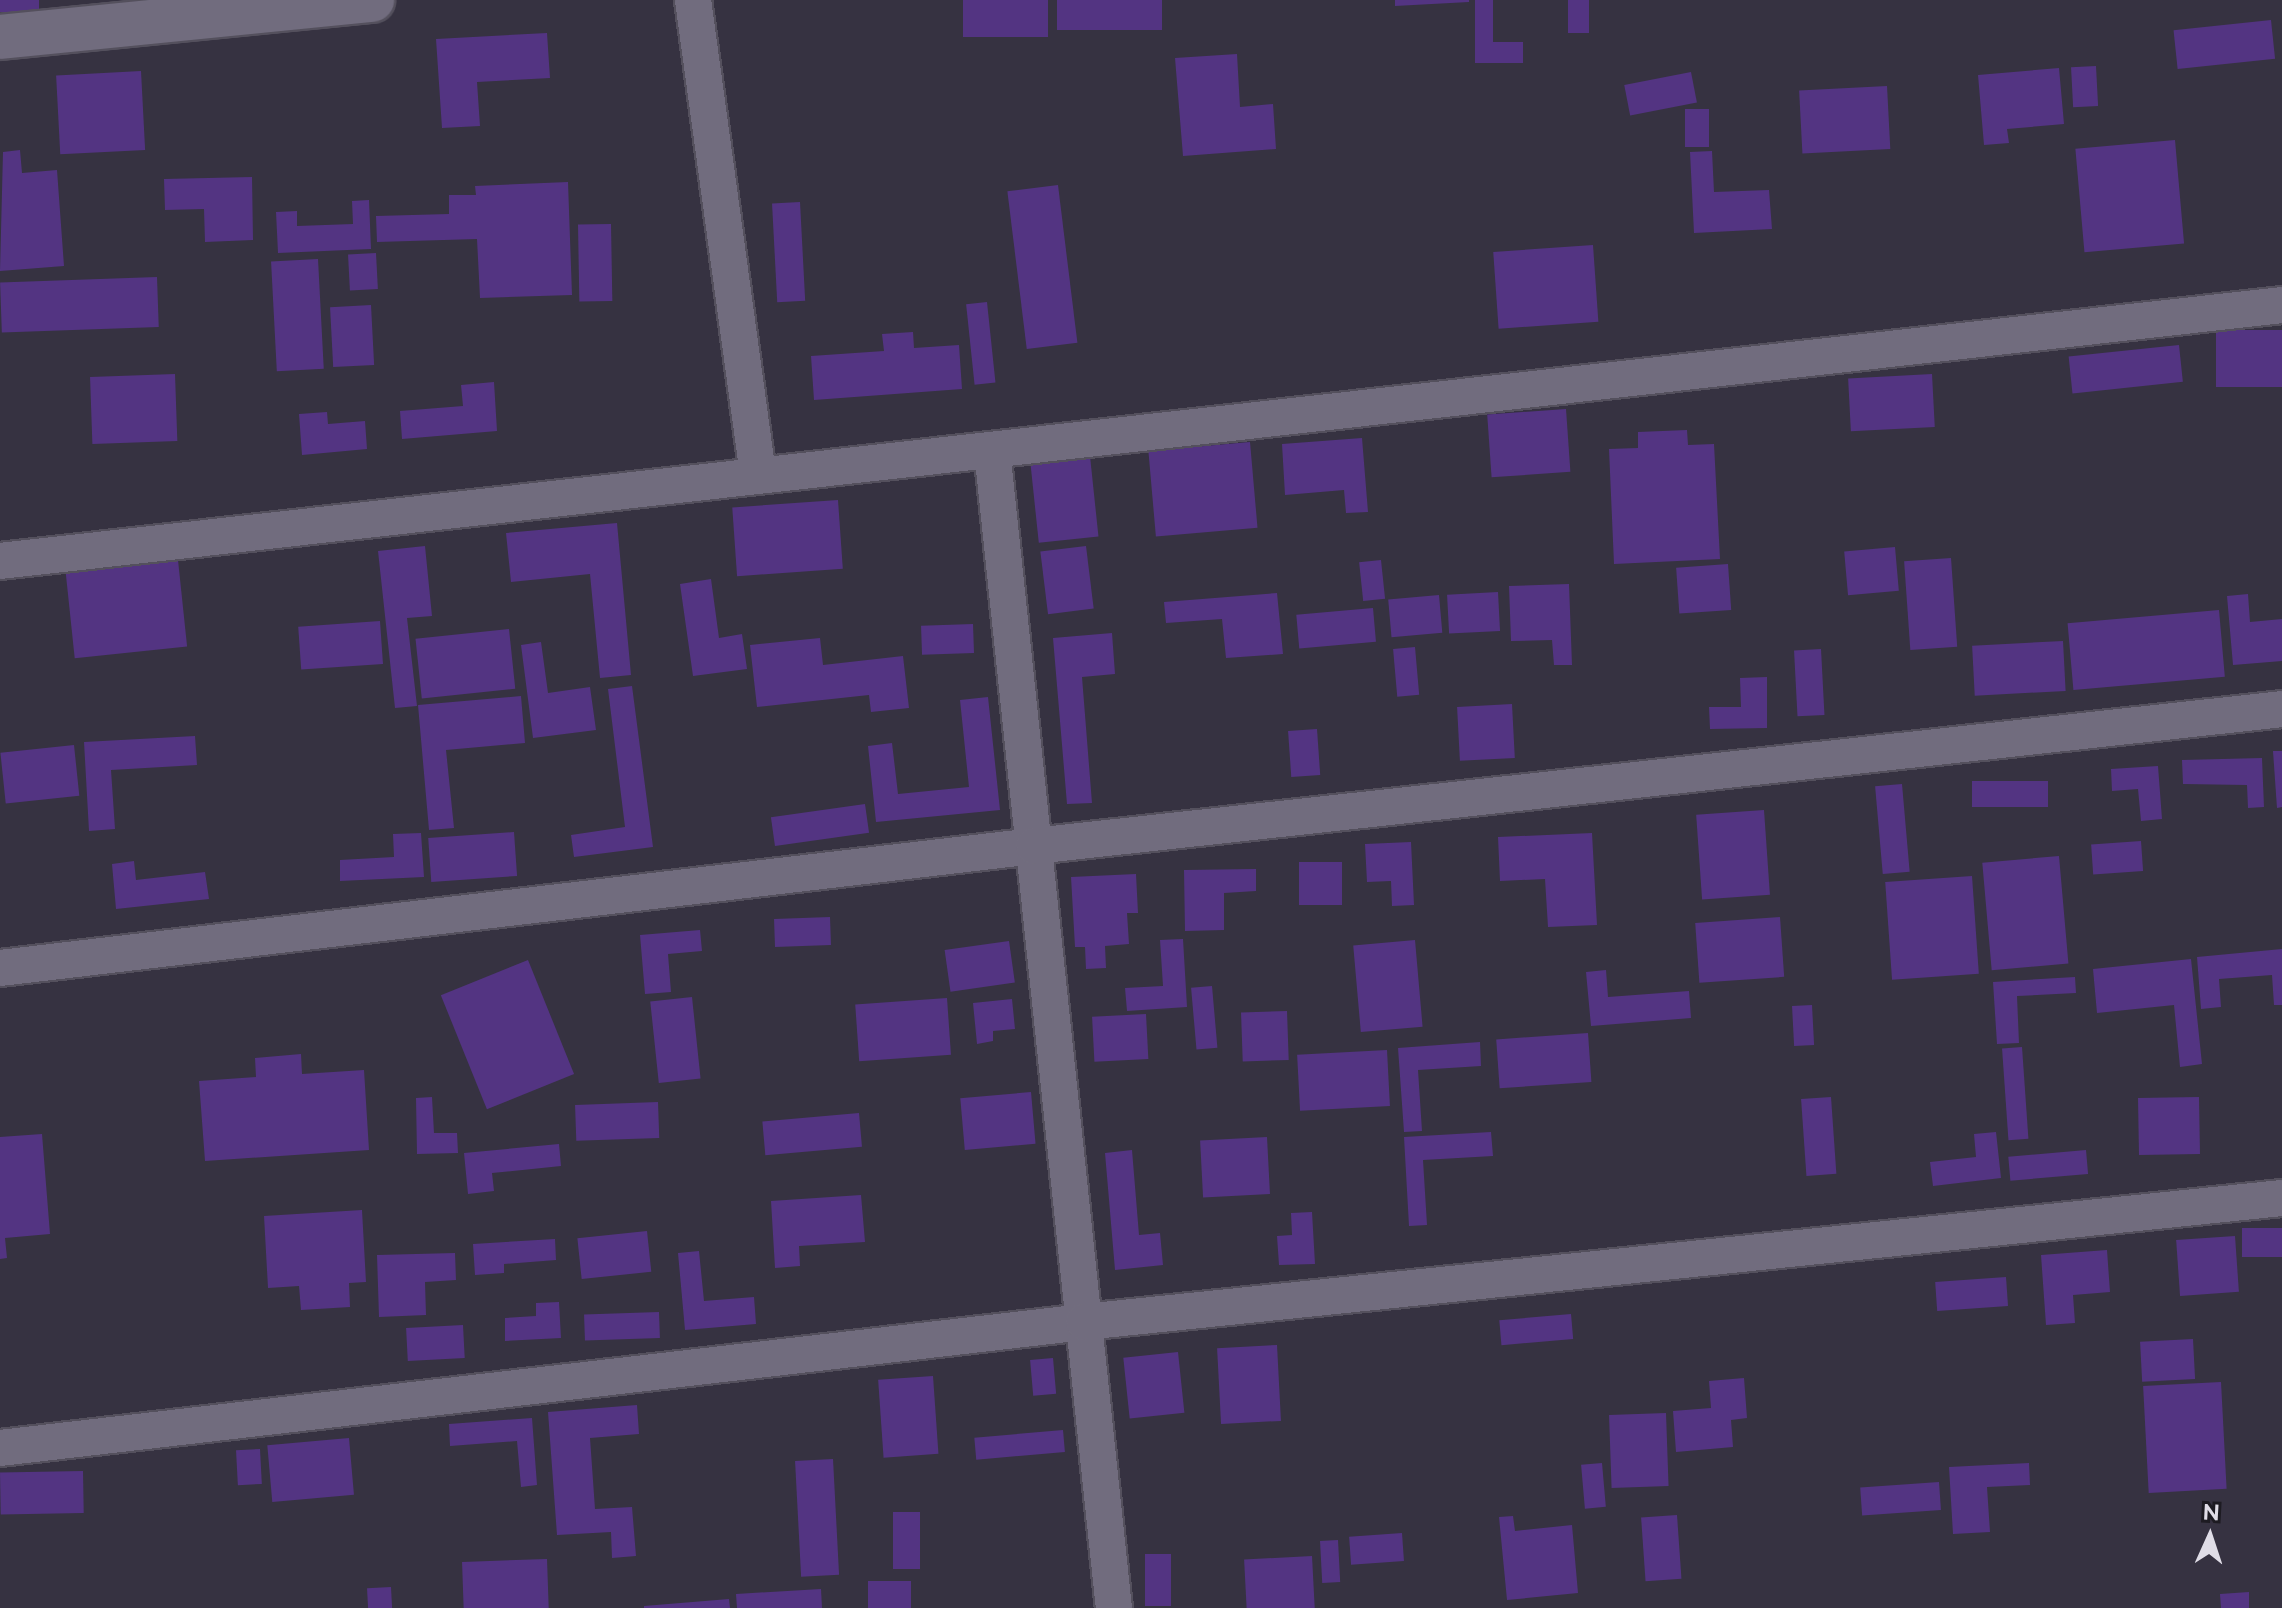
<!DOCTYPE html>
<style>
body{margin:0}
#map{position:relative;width:2282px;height:1608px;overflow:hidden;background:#363241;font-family:Raleway,sans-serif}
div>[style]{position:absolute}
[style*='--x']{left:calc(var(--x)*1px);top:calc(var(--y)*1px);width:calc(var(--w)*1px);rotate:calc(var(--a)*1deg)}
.building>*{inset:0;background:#533482;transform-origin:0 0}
.roads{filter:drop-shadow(2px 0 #54505d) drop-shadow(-2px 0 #54505d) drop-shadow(0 2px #54505d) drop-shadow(0 -2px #54505d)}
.street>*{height:36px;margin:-18px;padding:0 18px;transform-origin:18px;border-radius:18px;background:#716c7e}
.secondary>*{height:44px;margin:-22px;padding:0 22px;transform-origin:22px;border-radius:22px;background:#716c7e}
span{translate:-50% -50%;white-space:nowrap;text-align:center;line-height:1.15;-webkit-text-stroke:8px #1d1b22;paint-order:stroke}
.north{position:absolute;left:2170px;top:1496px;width:80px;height:80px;-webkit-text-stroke:6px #1d1b22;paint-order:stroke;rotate:3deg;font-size:22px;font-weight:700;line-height:32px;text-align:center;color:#e0dde7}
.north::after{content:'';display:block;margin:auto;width:28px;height:36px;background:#e0dde7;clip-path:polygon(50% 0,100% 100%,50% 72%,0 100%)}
</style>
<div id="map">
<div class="building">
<div style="left:0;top:0;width:39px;height:12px"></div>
<div style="left:963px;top:0;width:85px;height:37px"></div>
<div style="left:1057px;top:0;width:105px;height:30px"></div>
<div style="clip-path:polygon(1395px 0,1469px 0,1469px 2px,1395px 6px)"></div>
<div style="clip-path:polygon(1475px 0,1493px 0,1493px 42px,1523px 42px,1523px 63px,1475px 63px)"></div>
<div style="left:1568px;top:0;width:21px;height:33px"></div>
<div style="left:2271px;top:20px;width:39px;height:98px;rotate:84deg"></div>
<div style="clip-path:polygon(547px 33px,550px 78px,477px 82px,480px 126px,442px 128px,436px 39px)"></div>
<div style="clip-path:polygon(1237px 54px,1240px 107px,1273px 104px,1276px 149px,1183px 156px,1175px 58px)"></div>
<div style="left:2096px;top:66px;width:40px;height:25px;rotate:87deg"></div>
<div style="clip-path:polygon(2059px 68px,2064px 124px,2007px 129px,2009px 143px,1984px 145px,1978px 75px)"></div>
<div style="left:141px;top:71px;width:79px;height:85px;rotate:87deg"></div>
<div style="left:1691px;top:72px;width:31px;height:68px;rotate:79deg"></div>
<div style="left:1887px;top:86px;width:63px;height:88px;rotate:87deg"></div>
<div style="left:1685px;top:109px;width:24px;height:38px"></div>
<div style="left:2175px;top:140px;width:104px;height:100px;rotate:85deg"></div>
<div style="clip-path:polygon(20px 150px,22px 173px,57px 170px,64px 266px,0 271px,3px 152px)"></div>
<div style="clip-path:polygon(1712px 151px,1714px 192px,1769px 190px,1772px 229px,1694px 233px,1690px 152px)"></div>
<div style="clip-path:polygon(252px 177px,253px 240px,205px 242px,204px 209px,165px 210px,164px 179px)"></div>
<div style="clip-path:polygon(568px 182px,572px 295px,480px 298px,477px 239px,377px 242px,376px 216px,449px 214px,449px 195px,476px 195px,475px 186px)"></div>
<div style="left:1058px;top:185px;width:159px;height:51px;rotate:83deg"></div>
<div style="clip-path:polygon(369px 200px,371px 249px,278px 253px,276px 212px,297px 211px,297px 226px,353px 224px,352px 201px)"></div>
<div style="left:800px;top:202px;width:99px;height:28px;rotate:87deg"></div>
<div style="left:611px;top:224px;width:77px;height:33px;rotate:89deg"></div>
<div style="left:1593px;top:245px;width:77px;height:100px;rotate:86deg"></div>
<div style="left:376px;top:253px;width:36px;height:28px;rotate:87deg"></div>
<div style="left:318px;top:259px;width:110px;height:47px;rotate:87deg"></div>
<div style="left:157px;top:277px;width:50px;height:157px;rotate:88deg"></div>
<div style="left:987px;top:302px;width:81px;height:21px;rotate:84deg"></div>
<div style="left:371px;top:305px;width:60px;height:41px;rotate:87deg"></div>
<div style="left:2282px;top:330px;width:57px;height:66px;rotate:90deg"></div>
<div style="clip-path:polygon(913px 332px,914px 348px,959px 345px,962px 389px,814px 400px,811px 356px,884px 351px,882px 334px)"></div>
<div style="left:2179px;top:345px;width:37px;height:111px;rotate:84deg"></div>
<div style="left:175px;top:374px;width:67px;height:85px;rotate:88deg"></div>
<div style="left:1932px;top:374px;width:53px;height:84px;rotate:87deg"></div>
<div style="clip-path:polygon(494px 382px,497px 431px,402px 439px,400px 411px,463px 406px,461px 385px)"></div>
<div style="left:1566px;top:409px;width:63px;height:79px;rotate:86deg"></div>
<div style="clip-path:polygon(327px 412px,328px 424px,365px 421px,367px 449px,302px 455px,299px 414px)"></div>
<div style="clip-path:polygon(1687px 430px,1688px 445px,1714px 444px,1720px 559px,1614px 564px,1609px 449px,1638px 448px,1638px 432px)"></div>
<div style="clip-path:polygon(1362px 438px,1368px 512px,1346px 513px,1344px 490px,1285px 495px,1282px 444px)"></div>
<div style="left:1250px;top:442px;width:86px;height:102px;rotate:85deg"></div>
<div style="left:1090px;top:456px;width:81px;height:60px;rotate:84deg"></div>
<div style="left:838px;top:500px;width:69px;height:106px;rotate:86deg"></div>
<div style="clip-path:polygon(617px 523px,631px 675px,600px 678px,590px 574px,511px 582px,506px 533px)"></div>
<div style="clip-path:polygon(425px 546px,432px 616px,407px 618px,417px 706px,395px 708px,378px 551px)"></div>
<div style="left:1086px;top:546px;width:63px;height:46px;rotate:83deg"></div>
<div style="left:1895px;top:547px;width:44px;height:51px;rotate:85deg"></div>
<div style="left:1951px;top:558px;width:89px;height:47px;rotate:86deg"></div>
<div style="left:178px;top:560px;width:87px;height:113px;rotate:84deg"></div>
<div style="left:1381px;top:560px;width:39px;height:22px;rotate:84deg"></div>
<div style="left:1728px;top:564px;width:46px;height:52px;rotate:86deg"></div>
<div style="clip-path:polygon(711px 579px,719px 638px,742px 634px,747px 669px,693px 676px,680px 584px)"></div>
<div style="clip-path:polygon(1569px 584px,1572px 665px,1554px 665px,1552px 640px,1511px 641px,1509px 586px)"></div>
<div style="left:1498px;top:592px;width:39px;height:51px;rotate:87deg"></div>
<div style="clip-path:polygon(1277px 593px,1283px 654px,1226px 658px,1222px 619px,1166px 623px,1164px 602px)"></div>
<div style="clip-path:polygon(2248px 594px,2250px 622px,2282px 619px,2282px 661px,2233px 665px,2227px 596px)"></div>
<div style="left:1439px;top:595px;width:38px;height:51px;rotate:85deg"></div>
<div style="left:1373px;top:608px;width:34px;height:77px;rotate:85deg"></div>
<div style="left:2219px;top:610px;width:67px;height:152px;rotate:85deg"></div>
<div style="left:380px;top:621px;width:43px;height:82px;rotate:86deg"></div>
<div style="left:973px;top:624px;width:29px;height:52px;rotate:88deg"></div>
<div style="left:509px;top:629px;width:60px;height:94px;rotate:84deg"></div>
<div style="clip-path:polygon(1112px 633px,1115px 674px,1082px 677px,1092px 803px,1067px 804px,1053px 638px)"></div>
<div style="clip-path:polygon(820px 638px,823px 665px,903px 656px,909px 708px,871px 712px,869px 695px,757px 707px,750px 645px)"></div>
<div style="left:2063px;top:641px;width:50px;height:91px;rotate:87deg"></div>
<div style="clip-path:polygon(541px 642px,548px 693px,590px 687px,596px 730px,533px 738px,521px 645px)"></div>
<div style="left:1415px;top:647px;width:48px;height:22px;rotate:85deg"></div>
<div style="left:1821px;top:649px;width:66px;height:27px;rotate:87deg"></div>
<div style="clip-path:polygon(1767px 677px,1767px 728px,1710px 729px,1709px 707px,1741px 707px,1740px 678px)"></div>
<div style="clip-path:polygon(632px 686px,653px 847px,574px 857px,571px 835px,625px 827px,608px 689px)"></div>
<div style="clip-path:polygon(521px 696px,525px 743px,446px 750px,454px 828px,429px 830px,418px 705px)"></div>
<div style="clip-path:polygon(988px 697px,1000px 810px,876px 822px,868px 746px,892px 743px,898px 794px,969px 787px,960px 700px)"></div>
<div style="left:1512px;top:704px;width:54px;height:55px;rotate:87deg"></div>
<div style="left:1317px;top:729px;width:46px;height:29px;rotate:86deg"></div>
<div style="clip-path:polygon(195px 736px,197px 765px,111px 770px,115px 829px,89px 831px,84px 742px)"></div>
<div style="left:74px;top:745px;width:51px;height:74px;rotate:84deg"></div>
<div style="clip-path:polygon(2273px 751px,2282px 751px,2282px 807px,2277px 808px)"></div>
<div style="clip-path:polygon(2262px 758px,2264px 807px,2248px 808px,2247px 785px,2183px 784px,2182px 760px)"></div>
<div style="clip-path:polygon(2158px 766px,2162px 819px,2141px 821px,2138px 789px,2112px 791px,2111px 769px)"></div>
<div style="left:2048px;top:781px;width:26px;height:76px;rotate:90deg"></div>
<div style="left:1902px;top:784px;width:88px;height:27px;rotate:85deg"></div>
<div style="left:865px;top:804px;width:29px;height:95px;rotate:82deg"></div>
<div style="left:1764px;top:810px;width:85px;height:68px;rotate:86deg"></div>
<div style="left:514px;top:832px;width:44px;height:86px;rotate:86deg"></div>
<div style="clip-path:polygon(421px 833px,424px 877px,340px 881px,340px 860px,394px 857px,393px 834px)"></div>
<div style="clip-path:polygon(1592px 833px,1597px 925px,1548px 927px,1545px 879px,1500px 881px,1498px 837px)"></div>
<div style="left:2141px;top:841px;width:30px;height:50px;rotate:86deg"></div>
<div style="clip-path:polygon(1411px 842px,1414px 905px,1392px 906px,1391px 881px,1367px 882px,1365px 844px)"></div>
<div style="left:2059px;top:856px;width:108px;height:77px;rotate:85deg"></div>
<div style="clip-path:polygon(134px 861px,136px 880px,205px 872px,209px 899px,116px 909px,112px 864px)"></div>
<div style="left:1299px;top:862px;width:43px;height:43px"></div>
<div style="clip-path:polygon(1256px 869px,1256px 891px,1224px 893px,1224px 930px,1185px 931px,1184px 870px)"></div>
<div style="clip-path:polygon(1136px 874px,1138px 913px,1127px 913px,1129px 944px,1105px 946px,1106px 968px,1086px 969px,1085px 947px,1075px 947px,1071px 877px)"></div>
<div style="left:1972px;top:876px;width:98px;height:87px;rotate:86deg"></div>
<div style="left:830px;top:917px;width:28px;height:56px;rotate:88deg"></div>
<div style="left:1780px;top:917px;width:60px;height:85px;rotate:86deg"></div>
<div style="clip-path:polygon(700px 930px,702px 951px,668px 954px,671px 992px,645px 994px,640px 935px)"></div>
<div style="clip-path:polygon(1183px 939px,1187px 1007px,1127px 1011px,1125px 988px,1163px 986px,1160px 940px)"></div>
<div style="left:1415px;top:940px;width:87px;height:62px;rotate:85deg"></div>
<div style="left:1009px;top:941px;width:42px;height:65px;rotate:82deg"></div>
<div style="clip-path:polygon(2282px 949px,2282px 1005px,2274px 1005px,2272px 975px,2219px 979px,2221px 1007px,2201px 1009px,2197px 957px)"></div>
<div style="clip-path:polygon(2191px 959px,2202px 1064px,2180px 1067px,2174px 1005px,2097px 1013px,2093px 969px)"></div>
<div style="left:528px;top:960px;width:123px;height:94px;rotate:68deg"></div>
<div style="clip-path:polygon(1606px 970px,1608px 997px,1689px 991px,1691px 1018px,1591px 1026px,1586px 972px)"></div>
<div style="clip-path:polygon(2075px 977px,2076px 993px,2017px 996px,2019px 1043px,1997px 1044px,1993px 982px)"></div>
<div style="left:1212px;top:986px;width:62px;height:21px;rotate:85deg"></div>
<div style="left:692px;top:997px;width:82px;height:42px;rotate:84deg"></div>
<div style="left:947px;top:998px;width:57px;height:92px;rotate:86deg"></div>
<div style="clip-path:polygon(1012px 999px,1015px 1029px,993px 1031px,993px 1041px,977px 1044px,973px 1003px)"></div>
<div style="left:1812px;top:1005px;width:40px;height:20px;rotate:87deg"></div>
<div style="left:1287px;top:1011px;width:49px;height:46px;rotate:88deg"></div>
<div style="left:1146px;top:1014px;width:45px;height:54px;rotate:87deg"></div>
<div style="left:1588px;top:1033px;width:49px;height:92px;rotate:86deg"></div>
<div style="clip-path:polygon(1480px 1042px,1481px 1066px,1418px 1070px,1422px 1131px,1404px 1132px,1398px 1048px)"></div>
<div style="left:2022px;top:1047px;width:92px;height:20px;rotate:86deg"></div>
<div style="left:1387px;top:1050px;width:56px;height:90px;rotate:87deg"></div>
<div style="clip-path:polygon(301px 1054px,302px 1074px,364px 1070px,369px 1150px,205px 1161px,199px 1081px,256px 1077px,255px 1058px)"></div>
<div style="left:1031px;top:1092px;width:52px;height:71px;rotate:85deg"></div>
<div style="clip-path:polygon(432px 1097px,434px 1133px,457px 1133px,458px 1153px,417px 1154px,416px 1098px)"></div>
<div style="left:1831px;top:1097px;width:77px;height:30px;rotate:86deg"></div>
<div style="left:2199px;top:1097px;width:57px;height:61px;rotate:89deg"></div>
<div style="left:658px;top:1102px;width:36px;height:83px;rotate:88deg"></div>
<div style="left:859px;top:1113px;width:34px;height:97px;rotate:85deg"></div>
<div style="clip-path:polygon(1491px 1132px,1493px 1156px,1423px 1160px,1427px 1225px,1409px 1226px,1404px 1137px)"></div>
<div style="clip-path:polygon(1996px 1132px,2001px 1178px,1933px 1186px,1930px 1162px,1976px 1157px,1974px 1134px)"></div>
<div style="clip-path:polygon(42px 1134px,50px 1234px,5px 1238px,7px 1258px,0 1259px,0 1137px)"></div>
<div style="left:1267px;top:1137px;width:57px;height:67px;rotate:87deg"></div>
<div style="clip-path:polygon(559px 1144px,561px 1166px,492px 1173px,494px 1191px,468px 1194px,464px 1153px)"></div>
<div style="clip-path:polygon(1132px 1150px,1139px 1235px,1160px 1233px,1163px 1265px,1115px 1270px,1105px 1153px)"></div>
<div style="left:2086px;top:1150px;width:24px;height:78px;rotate:85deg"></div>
<div style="clip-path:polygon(861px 1195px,865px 1242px,799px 1246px,800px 1266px,775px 1268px,771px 1201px)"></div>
<div style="clip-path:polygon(362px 1210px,366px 1282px,349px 1283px,350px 1307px,301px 1310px,299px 1286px,268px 1288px,264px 1216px)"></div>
<div style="clip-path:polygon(1312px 1212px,1315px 1264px,1279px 1265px,1277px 1236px,1292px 1235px,1291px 1213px)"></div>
<div style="left:2282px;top:1228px;width:29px;height:40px;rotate:90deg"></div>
<div style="left:647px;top:1231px;width:41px;height:70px;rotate:84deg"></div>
<div style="left:2235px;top:1236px;width:56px;height:59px;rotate:86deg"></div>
<div style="clip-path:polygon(555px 1239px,556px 1260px,504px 1264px,504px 1273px,475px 1275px,473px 1244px)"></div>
<div style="clip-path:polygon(2107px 1250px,2110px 1292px,2073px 1295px,2075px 1323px,2046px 1325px,2041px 1255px)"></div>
<div style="clip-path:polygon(699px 1251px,704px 1301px,754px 1297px,756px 1324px,685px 1330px,678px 1253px)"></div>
<div style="clip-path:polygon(455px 1253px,456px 1280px,425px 1282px,426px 1315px,379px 1317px,377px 1255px)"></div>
<div style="left:2006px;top:1277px;width:29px;height:71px;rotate:86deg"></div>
<div style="clip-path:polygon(559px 1302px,561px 1338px,505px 1341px,505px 1318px,536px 1316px,536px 1303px)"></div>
<div style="left:659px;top:1312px;width:26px;height:75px;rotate:88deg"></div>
<div style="left:1571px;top:1314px;width:25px;height:72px;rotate:85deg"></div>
<div style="left:463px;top:1325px;width:33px;height:57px;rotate:87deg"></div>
<div style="left:2193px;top:1339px;width:40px;height:53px;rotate:87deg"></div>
<div style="left:1277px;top:1345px;width:76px;height:60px;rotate:87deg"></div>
<div style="left:1178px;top:1352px;width:61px;height:55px;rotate:84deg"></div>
<div style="left:1053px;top:1358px;width:36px;height:23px;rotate:85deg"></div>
<div style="left:933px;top:1376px;width:78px;height:55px;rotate:86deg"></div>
<div style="clip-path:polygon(1744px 1378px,1747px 1418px,1731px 1420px,1733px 1447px,1676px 1452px,1673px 1411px,1711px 1408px,1709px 1381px)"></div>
<div style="left:2221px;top:1382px;width:107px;height:78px;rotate:87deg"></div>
<div style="clip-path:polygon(637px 1405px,639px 1434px,590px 1438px,595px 1509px,632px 1507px,636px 1556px,612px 1558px,611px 1532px,557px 1535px,548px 1412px)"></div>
<div style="left:1666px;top:1413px;width:73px;height:57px;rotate:88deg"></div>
<div style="clip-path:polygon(532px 1418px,537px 1485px,521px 1487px,517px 1441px,450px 1446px,449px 1424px)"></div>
<div style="left:1063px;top:1430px;width:22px;height:89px;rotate:85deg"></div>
<div style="left:349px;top:1438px;width:57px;height:82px;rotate:85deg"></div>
<div style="left:260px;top:1449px;width:35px;height:24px;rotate:87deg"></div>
<div style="left:833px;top:1459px;width:116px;height:38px;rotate:87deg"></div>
<div style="left:1602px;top:1463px;width:44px;height:21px;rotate:85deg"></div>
<div style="clip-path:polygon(2029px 1463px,2030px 1485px,1987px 1487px,1990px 1532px,1953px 1534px,1949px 1467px)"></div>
<div style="left:83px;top:1471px;width:42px;height:83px;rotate:89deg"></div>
<div style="left:1939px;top:1482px;width:28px;height:79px;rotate:86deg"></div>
<div style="left:893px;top:1512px;width:27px;height:57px"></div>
<div style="left:1677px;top:1515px;width:64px;height:36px;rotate:86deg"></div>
<div style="clip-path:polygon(1513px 1516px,1515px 1531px,1572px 1525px,1578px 1593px,1507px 1600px,1499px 1517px)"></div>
<div style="left:1402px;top:1533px;width:28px;height:53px;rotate:86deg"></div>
<div style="left:1338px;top:1540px;width:42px;height:18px;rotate:87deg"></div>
<div style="left:1145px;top:1554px;width:26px;height:52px"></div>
<div style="left:1312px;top:1556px;width:52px;height:68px;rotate:87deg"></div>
<div style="left:547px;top:1559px;width:49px;height:85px;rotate:88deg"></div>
<div style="left:868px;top:1581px;width:43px;height:27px"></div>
<div style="left:391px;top:1587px;width:21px;height:24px;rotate:87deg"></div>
<div style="clip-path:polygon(821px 1589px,822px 1608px,737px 1608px,736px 1594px)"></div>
<div style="clip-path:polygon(2249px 1592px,2249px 1608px,2221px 1608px,2220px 1594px)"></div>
<div style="clip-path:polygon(729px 1599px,730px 1608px,644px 1608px,644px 1606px)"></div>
</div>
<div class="roads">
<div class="street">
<div style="--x:693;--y:0;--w:480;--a:82.2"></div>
<div style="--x:992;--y:450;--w:1164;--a:83.99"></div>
<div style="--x:0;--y:561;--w:2296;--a:-6.4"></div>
<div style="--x:0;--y:968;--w:1041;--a:-6.73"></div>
<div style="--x:1034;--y:846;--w:1255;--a:-6.26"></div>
<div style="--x:0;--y:1448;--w:1091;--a:-6.63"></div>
<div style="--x:1084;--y:1322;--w:1204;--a:-5.91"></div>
</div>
<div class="secondary">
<div style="--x:0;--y:37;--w:374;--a:-5.7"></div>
</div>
</div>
<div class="north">N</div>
</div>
